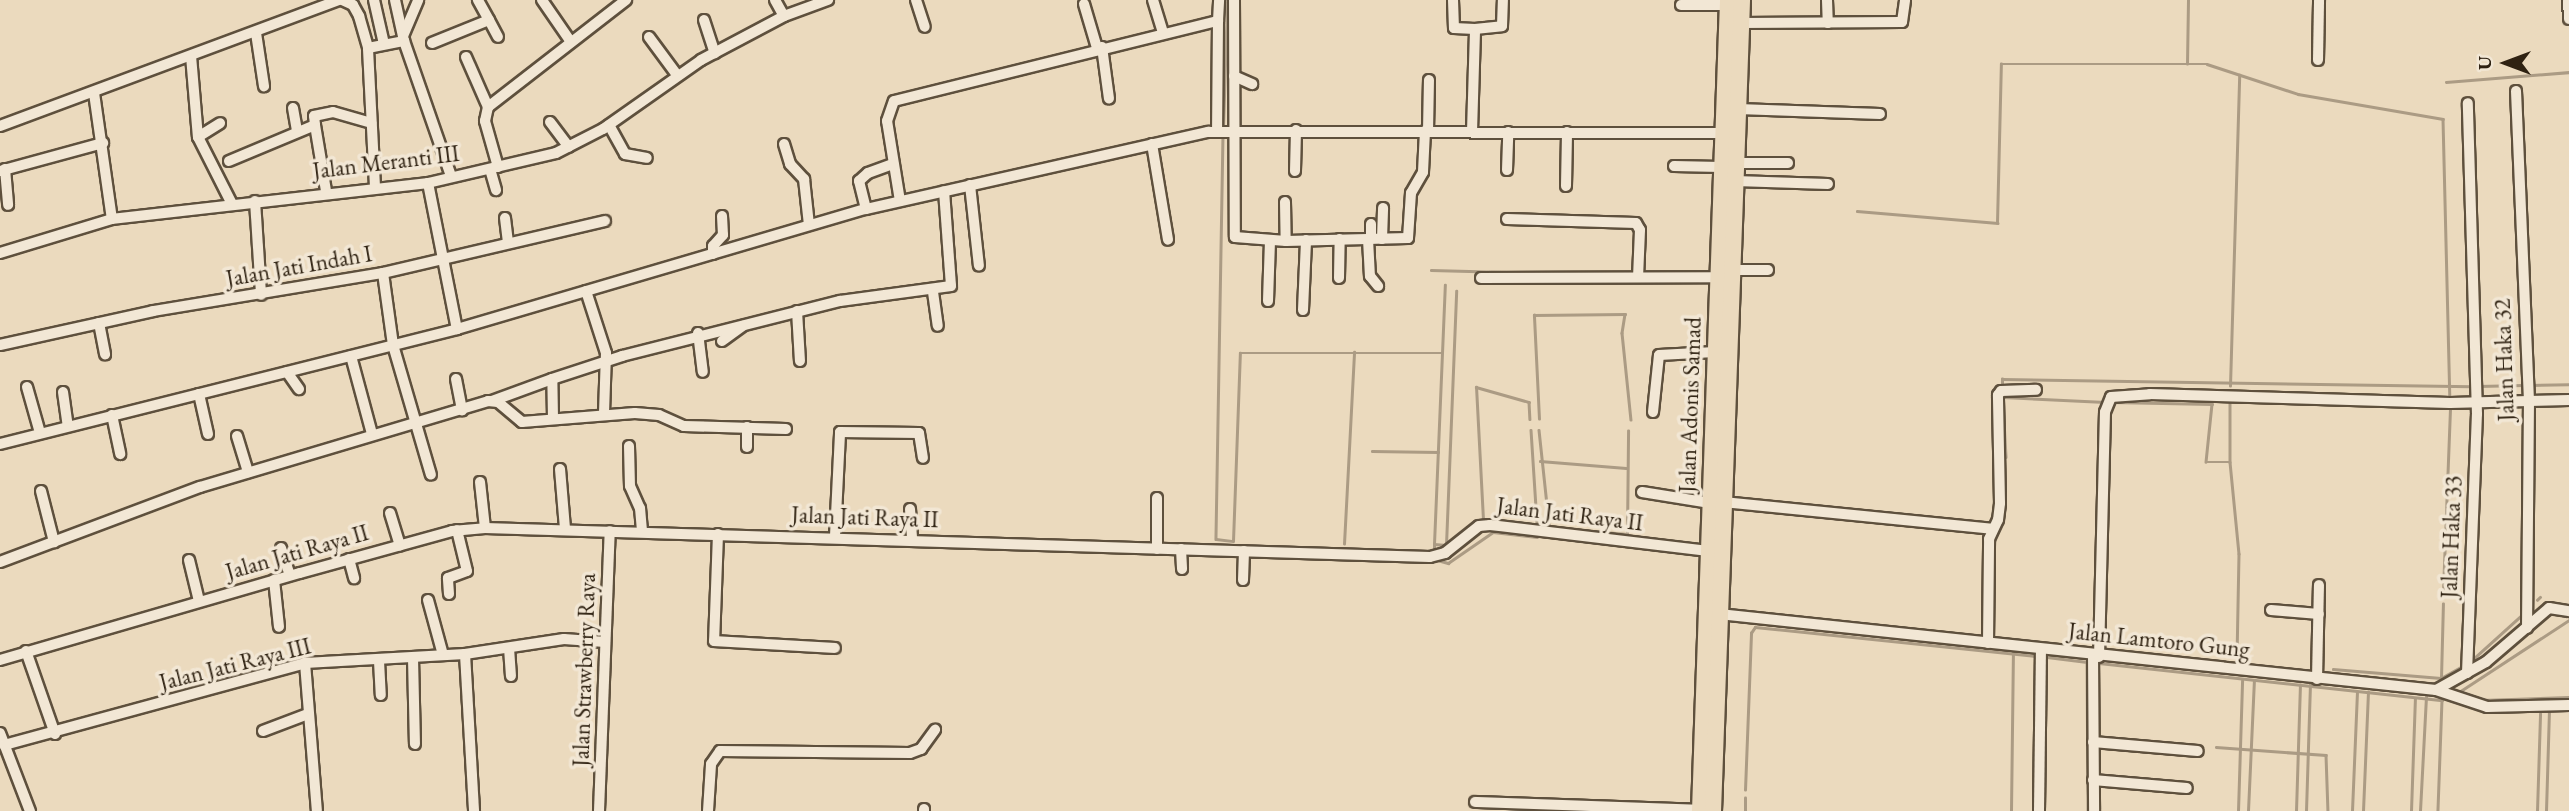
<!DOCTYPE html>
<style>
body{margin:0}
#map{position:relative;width:2569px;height:811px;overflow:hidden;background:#ebdabe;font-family:"EB Garamond",serif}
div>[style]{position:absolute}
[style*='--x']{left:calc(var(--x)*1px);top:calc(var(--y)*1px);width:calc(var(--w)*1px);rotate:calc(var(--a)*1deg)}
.stream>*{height:2.5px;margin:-1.25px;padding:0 1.25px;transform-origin:1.25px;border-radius:1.25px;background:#ab9b84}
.roads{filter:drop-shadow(2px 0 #5e503d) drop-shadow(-2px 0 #5e503d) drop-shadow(0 2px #5e503d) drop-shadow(0 -2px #5e503d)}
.minor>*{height:10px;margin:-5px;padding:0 5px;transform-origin:5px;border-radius:5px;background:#f2e7d5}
.highway>*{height:16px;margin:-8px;padding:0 8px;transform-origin:8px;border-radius:8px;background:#ebdabe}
span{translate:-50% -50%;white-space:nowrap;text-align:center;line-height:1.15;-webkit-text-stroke:7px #f2e7d5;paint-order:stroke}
.street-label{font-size:23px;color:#2f2212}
.north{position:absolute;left:2471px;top:28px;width:70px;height:70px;-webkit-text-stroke:5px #f2e7d5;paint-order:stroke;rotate:270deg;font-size:19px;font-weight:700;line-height:28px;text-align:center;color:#2f2212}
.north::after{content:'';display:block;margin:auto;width:24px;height:32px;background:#2f2212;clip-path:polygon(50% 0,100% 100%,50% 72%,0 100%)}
</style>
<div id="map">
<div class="stream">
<div style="--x:2187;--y:64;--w:64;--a:-89.1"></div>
<div style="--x:2446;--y:82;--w:123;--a:-4.6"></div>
<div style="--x:1223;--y:128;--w:128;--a:-88.2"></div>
<div style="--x:1223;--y:135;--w:404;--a:91"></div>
<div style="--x:1216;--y:539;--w:17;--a:7"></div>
<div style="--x:1233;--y:541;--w:188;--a:-87.9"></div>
<div style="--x:1240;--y:353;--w:202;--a:0"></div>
<div style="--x:1857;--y:211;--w:141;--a:4.9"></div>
<div style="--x:1997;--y:223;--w:159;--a:-88.6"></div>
<div style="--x:2001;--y:64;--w:206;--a:0"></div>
<div style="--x:2207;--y:64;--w:96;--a:18.2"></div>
<div style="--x:2298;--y:94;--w:147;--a:9.8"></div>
<div style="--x:2443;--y:119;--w:280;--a:88.6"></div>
<div style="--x:1431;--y:270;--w:113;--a:1.5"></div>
<div style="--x:2002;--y:384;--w:5;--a:-90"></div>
<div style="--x:2002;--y:379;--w:469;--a:0.9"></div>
<div style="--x:2530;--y:385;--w:39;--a:-1"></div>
<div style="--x:2230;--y:386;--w:311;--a:-88.3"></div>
<div style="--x:2478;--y:386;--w:46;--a:-1.2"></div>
<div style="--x:2003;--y:397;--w:102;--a:2.8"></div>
<div style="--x:2230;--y:399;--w:63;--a:90"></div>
<div style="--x:2112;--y:402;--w:100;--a:1.1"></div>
<div style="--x:2212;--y:404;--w:58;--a:95.9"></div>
<div style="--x:2206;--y:462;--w:24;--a:0"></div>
<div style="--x:2230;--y:462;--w:92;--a:84.4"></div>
<div style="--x:2239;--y:554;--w:106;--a:91.1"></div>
<div style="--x:2003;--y:403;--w:54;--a:86.8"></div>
<div style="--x:1539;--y:419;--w:104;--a:-92.8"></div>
<div style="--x:1534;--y:315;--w:91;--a:-0.6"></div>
<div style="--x:1625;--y:314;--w:19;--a:99"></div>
<div style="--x:1622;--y:333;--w:87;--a:84.1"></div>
<div style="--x:1531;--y:430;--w:93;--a:86.3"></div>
<div style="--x:1539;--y:430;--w:95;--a:83.9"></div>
<div style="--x:1372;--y:451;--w:66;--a:0.9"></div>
<div style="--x:1540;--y:461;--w:86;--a:4.7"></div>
<div style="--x:1483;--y:520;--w:133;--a:-93"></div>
<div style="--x:1476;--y:387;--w:55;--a:15.8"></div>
<div style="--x:1529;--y:402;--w:17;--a:87"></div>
<div style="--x:1537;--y:526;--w:90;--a:5.1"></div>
<div style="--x:1627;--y:534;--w:103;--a:-89.4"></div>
<div style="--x:1344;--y:544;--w:192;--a:-87"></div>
<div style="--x:1434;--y:544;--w:259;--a:-87.6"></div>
<div style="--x:1434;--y:552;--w:8;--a:-90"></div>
<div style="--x:1434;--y:544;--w:12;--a:5"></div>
<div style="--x:1446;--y:545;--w:254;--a:-87.7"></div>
<div style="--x:1434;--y:559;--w:15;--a:16"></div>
<div style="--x:1448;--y:563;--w:55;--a:-34.6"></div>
<div style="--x:1493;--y:532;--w:44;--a:6.5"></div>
<div style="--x:1537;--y:537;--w:4;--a:-90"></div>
<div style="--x:2443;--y:591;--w:186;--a:-87.8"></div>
<div style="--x:2537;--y:600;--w:4;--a:-45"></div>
<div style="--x:2047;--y:657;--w:40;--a:7.1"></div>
<div style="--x:2087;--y:662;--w:149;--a:89.6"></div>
<div style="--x:2472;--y:660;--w:70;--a:-42.1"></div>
<div style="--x:2099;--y:663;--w:345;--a:6.2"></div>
<div style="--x:2442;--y:700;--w:111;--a:92.1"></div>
<div style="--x:2333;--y:669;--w:108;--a:4.8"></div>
<div style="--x:2441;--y:678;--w:25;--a:-29"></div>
<div style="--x:2441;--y:678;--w:74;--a:-88.5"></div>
<div style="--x:2459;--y:692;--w:131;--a:-33.2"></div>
<div style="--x:2481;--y:700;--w:88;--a:-2"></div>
<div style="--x:2216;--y:747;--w:110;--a:4.2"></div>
<div style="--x:2326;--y:755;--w:56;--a:88"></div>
<div style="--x:1745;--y:790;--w:157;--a:-87.8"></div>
<div style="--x:1751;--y:633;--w:7;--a:-56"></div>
<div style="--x:1755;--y:627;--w:281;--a:5.9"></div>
<div style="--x:1745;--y:811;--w:13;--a:-90"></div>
<div style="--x:2011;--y:811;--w:158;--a:-89.3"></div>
<div style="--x:2238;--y:811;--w:130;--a:-88.2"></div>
<div style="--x:2248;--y:811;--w:130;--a:-87.4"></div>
<div style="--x:2296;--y:811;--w:126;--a:-88.2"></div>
<div style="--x:2306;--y:811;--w:126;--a:-88.2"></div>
<div style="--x:2352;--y:811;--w:119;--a:-87.6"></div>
<div style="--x:2363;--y:811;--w:119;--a:-87.6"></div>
<div style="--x:2411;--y:811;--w:112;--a:-88"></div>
<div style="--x:2420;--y:811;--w:114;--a:-87"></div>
<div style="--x:2537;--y:811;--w:97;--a:-88.2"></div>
<div style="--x:2546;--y:811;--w:99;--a:-88.3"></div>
</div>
<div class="roads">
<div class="minor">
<div style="--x:342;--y:0;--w:12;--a:24"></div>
<div style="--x:353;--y:5;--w:13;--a:61"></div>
<div style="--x:359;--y:16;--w:33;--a:74"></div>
<div style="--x:374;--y:0;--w:45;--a:77.2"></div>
<div style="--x:395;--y:0;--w:42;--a:77.6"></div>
<div style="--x:542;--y:0;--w:51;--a:55.4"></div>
<div style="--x:775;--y:0;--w:18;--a:61"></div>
<div style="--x:916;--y:0;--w:28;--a:72"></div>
<div style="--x:1153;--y:0;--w:34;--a:73"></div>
<div style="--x:1234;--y:0;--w:237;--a:89.8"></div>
<div style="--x:1235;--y:237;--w:51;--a:4.5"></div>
<div style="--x:1286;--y:241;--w:122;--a:-1.4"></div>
<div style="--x:1408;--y:238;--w:45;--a:-86.2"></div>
<div style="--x:1411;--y:193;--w:24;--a:-60"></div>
<div style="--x:1423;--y:172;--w:41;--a:-87.2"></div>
<div style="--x:1453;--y:0;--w:28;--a:88"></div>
<div style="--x:1454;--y:28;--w:21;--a:3"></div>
<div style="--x:1827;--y:0;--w:23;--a:88"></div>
<div style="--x:2568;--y:0;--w:19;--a:87"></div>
<div style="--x:1084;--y:4;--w:46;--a:73.5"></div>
<div style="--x:1681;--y:5;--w:46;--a:0"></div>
<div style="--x:489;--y:20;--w:19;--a:62"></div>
<div style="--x:704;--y:20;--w:35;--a:72"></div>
<div style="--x:1218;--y:21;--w:21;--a:-87"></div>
<div style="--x:1741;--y:23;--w:161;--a:-0.4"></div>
<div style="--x:1902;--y:22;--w:22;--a:-82"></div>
<div style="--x:256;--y:33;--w:54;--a:81.4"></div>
<div style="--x:403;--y:36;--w:39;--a:-67"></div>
<div style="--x:649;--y:37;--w:47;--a:53.6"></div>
<div style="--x:432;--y:43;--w:61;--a:-22"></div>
<div style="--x:489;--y:20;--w:23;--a:-119"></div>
<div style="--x:1102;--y:47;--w:52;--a:82.3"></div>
<div style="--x:191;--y:56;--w:81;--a:85.1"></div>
<div style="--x:198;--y:137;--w:75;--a:63.1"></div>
<div style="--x:466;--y:57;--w:55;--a:66.3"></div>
<div style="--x:2318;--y:60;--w:60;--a:-89"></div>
<div style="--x:1234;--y:76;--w:20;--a:24"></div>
<div style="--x:2516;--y:91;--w:309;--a:87.6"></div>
<div style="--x:2529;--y:400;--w:228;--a:90.5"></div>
<div style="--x:94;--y:93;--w:127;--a:81.9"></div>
<div style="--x:293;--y:108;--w:23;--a:80"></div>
<div style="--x:1738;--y:109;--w:142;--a:2"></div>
<div style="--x:550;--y:122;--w:31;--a:53"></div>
<div style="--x:315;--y:125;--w:9;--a:-96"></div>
<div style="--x:314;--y:116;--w:19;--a:-12"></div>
<div style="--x:333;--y:112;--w:40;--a:16"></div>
<div style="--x:609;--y:125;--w:33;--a:61"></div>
<div style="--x:625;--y:154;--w:22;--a:10"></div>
<div style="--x:0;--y:126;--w:362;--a:-20.4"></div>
<div style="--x:1428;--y:131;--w:51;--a:-88.9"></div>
<div style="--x:1472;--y:132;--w:103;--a:-88.3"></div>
<div style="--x:1475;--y:29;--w:27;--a:-6"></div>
<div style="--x:1502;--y:26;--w:26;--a:-88"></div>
<div style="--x:198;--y:137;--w:26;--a:-32"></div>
<div style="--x:784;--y:144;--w:21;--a:73"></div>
<div style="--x:790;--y:164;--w:21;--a:47"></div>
<div style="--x:804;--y:179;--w:46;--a:83.8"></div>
<div style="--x:1152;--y:144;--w:97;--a:80.5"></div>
<div style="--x:229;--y:161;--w:93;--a:-22.7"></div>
<div style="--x:315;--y:125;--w:67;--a:80.5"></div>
<div style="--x:1736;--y:163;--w:52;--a:0"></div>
<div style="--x:1674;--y:166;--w:47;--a:1.2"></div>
<div style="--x:498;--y:167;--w:48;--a:-105.8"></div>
<div style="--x:485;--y:121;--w:14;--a:-78"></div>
<div style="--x:488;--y:107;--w:175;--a:-37.8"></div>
<div style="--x:5;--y:169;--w:36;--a:85"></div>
<div style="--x:490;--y:169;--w:22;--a:74"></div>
<div style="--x:1507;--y:170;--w:38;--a:-88"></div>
<div style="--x:0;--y:171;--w:107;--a:-15.2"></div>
<div style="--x:1295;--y:171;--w:41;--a:-88.6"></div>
<div style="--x:1735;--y:181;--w:93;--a:1.8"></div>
<div style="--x:428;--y:183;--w:149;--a:78.8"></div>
<div style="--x:970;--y:185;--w:81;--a:83.7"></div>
<div style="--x:1566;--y:186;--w:54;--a:-88.9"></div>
<div style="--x:375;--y:187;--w:139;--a:-92.9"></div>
<div style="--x:368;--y:48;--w:37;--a:-11"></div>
<div style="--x:404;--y:41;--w:143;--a:70.8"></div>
<div style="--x:255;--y:201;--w:94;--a:86.3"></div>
<div style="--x:900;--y:201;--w:81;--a:-99.2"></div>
<div style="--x:887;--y:121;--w:21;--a:-71"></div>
<div style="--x:894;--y:101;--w:334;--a:-13.9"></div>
<div style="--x:1218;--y:21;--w:109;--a:90.5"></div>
<div style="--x:1285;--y:202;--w:39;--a:89"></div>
<div style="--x:866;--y:209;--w:29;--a:-104"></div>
<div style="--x:859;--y:181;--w:12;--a:-42"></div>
<div style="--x:868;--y:173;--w:27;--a:-20"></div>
<div style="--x:505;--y:218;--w:24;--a:83"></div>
<div style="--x:1507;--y:219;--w:129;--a:1.8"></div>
<div style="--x:1636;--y:223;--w:8;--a:60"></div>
<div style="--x:1640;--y:230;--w:47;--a:92.4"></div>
<div style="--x:1371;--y:224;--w:15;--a:90"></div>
<div style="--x:1368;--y:239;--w:37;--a:87"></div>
<div style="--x:1370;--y:276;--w:13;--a:51"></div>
<div style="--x:1382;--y:239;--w:31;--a:-88"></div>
<div style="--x:0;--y:253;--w:117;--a:-16.9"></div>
<div style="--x:112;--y:219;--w:318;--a:-6.5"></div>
<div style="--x:428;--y:183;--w:131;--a:-13.2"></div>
<div style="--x:556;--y:153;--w:53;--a:-27.1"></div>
<div style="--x:603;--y:129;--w:120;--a:-35.1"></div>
<div style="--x:701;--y:60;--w:94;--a:-27.9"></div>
<div style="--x:784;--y:16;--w:47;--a:-20"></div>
<div style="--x:713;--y:254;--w:8;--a:-90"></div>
<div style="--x:713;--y:246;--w:15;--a:-48"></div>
<div style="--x:723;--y:235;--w:19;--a:-93"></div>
<div style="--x:1733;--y:270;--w:35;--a:0"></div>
<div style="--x:383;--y:273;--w:73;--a:82.1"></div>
<div style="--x:393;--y:345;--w:135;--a:73.7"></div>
<div style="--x:1339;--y:278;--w:39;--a:-89"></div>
<div style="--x:1481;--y:278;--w:237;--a:-0.2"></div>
<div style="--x:586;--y:291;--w:65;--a:72.1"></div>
<div style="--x:606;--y:353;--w:61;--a:91.9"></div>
<div style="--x:933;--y:292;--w:34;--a:82"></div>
<div style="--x:1268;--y:301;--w:60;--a:-88.1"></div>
<div style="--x:1303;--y:310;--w:70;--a:-87.5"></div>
<div style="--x:797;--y:311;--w:50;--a:86.6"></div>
<div style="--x:99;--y:323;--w:32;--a:79"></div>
<div style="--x:698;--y:333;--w:39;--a:83"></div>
<div style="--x:722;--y:341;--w:26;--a:-36"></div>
<div style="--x:0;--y:345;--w:157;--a:-12.5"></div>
<div style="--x:153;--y:311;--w:233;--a:-9.4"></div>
<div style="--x:383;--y:273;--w:228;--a:-13.2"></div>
<div style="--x:351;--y:356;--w:81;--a:74.9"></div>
<div style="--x:287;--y:372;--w:21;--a:55"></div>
<div style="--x:456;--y:379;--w:32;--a:79"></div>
<div style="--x:27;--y:387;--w:48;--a:74.2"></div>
<div style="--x:63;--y:392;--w:34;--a:82"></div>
<div style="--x:199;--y:394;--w:41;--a:77.3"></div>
<div style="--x:492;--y:401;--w:64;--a:-20.1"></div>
<div style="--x:1653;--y:412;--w:57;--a:-84"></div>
<div style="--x:1659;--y:355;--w:56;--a:-3.1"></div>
<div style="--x:112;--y:415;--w:40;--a:78"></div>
<div style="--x:553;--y:418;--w:39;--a:-91"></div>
<div style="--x:552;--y:379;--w:74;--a:-18.2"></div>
<div style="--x:622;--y:356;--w:225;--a:-14.2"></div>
<div style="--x:840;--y:301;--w:112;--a:-7.7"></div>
<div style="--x:951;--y:286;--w:95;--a:-94.2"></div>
<div style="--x:237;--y:436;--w:38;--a:73"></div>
<div style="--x:0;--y:444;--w:471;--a:-14.1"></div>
<div style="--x:457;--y:329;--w:426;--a:-16.4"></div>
<div style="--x:866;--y:209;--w:351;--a:-12.7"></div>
<div style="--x:1208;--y:132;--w:515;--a:0.11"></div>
<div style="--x:629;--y:446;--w:40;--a:88.6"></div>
<div style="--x:630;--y:486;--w:24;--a:66"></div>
<div style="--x:640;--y:508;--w:23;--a:85"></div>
<div style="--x:747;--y:447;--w:20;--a:-90"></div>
<div style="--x:560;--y:469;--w:60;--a:85.2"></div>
<div style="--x:480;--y:482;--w:46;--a:83.8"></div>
<div style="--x:41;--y:491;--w:53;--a:75.7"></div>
<div style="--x:1642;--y:492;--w:69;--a:9.2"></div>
<div style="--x:1723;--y:502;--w:270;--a:5.7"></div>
<div style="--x:910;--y:509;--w:30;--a:86"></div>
<div style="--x:390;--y:513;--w:34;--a:73"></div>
<div style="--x:718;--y:534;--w:107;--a:92.1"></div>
<div style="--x:714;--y:641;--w:121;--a:3.3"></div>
<div style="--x:835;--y:536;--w:104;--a:-87.2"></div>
<div style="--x:840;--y:432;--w:79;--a:0.7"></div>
<div style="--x:919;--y:433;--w:25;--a:81"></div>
<div style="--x:281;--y:548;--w:28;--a:72"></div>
<div style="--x:1157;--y:549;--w:51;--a:-90"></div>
<div style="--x:1181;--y:549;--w:20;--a:87"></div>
<div style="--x:349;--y:559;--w:20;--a:75"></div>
<div style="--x:189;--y:560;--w:42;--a:76.3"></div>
<div style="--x:0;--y:562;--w:214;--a:-20.6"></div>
<div style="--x:200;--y:487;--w:301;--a:-16.6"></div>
<div style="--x:488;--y:401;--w:10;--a:6"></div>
<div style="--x:498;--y:402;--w:31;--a:40"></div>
<div style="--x:522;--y:422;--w:113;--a:-4.6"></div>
<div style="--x:635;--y:413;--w:24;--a:5"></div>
<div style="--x:659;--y:415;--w:27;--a:24"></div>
<div style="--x:684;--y:426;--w:102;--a:1.7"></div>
<div style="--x:274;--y:580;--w:47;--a:83.9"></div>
<div style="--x:1243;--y:580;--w:29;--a:-88"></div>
<div style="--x:449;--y:594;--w:16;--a:-94"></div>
<div style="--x:448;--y:578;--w:20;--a:-20"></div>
<div style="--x:467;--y:571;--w:42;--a:-103.7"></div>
<div style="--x:428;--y:600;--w:57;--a:74.7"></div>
<div style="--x:2271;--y:610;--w:48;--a:4.8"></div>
<div style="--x:1719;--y:614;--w:721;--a:6.05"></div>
<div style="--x:2436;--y:690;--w:57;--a:-29.2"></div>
<div style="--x:2486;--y:662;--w:83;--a:-40.6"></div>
<div style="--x:2549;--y:608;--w:20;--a:9"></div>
<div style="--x:1988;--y:643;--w:104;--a:-89.4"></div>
<div style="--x:1989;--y:539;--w:21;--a:-65"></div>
<div style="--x:1998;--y:520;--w:17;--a:-83"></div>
<div style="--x:2000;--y:503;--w:108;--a:-91.1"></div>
<div style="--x:1998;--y:395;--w:5;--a:-53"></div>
<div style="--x:2001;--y:391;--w:35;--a:-2"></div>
<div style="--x:509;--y:648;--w:28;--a:86"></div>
<div style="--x:26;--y:651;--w:88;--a:70.7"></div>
<div style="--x:465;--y:654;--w:157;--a:86.7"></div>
<div style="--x:2093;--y:654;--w:157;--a:89.6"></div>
<div style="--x:2099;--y:657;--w:245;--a:-88.6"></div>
<div style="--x:2105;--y:412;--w:16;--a:-68"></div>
<div style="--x:2111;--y:397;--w:39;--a:-4"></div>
<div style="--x:2150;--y:394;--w:300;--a:1.7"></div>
<div style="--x:2450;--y:403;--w:119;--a:-1.4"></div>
<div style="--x:413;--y:658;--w:86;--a:88.7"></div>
<div style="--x:0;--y:660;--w:312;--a:-16.2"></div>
<div style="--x:300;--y:573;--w:158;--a:-15.4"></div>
<div style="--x:452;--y:531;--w:33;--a:-5"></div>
<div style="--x:485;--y:528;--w:945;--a:1.76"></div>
<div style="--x:1430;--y:557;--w:16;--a:-15"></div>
<div style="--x:1445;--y:553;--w:43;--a:-38.5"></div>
<div style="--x:1479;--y:526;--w:11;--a:-5"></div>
<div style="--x:1490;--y:525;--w:220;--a:6.8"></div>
<div style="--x:379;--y:661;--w:34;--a:87"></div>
<div style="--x:305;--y:663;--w:148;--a:85.4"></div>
<div style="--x:2467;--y:673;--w:259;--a:-87.8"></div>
<div style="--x:2477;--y:414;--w:311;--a:-91.7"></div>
<div style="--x:2317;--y:679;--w:94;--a:-88.8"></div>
<div style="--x:2436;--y:690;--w:54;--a:18.4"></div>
<div style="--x:2487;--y:707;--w:82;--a:-1.4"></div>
<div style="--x:263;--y:731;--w:48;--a:-20.7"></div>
<div style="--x:0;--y:733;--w:84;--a:69"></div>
<div style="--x:2093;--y:742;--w:105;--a:4.9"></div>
<div style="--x:4;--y:745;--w:312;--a:-15.2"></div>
<div style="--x:305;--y:663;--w:160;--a:-3.2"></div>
<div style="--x:465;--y:654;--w:100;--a:-8.6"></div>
<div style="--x:564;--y:639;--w:41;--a:4.2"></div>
<div style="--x:2093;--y:780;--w:94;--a:4.9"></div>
<div style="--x:1475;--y:802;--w:225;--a:2"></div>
<div style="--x:924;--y:809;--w:2;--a:90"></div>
<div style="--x:599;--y:811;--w:280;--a:-87.8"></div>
<div style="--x:708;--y:811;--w:47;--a:-86.3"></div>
<div style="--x:711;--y:764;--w:16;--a:-55"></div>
<div style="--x:720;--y:751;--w:190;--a:0.6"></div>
<div style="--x:910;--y:753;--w:12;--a:-20"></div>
<div style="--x:921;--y:749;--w:24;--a:-54"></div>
<div style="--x:2039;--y:811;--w:162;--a:-89.3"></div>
</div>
<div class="highway">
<div style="--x:1700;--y:811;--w:811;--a:-88.02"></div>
<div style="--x:1713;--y:811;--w:812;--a:-87.95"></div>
</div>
</div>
<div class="street-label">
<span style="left:386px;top:162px;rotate:-7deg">Jalan Meranti III</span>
<span style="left:299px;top:266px;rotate:-10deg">Jalan Jati Indah I</span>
<span style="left:2504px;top:360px;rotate:-92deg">Jalan Haka 32</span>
<span style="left:1690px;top:405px;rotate:-88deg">Jalan Adonis Samad</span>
<span style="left:1570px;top:514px;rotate:7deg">Jalan Jati Raya II</span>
<span style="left:865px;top:517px;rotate:2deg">Jalan Jati Raya II</span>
<span style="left:2451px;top:537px;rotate:-88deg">Jalan Haka 33</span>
<span style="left:297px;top:552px;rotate:-16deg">Jalan Jati Raya II</span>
<span style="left:2159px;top:640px;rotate:6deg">Jalan Lamtoro Gung</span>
<span style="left:235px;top:664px;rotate:-14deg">Jalan Jati Raya III</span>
<span style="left:584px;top:670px;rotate:-88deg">Jalan Strawberry Raya</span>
</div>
<div class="north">U</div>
</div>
